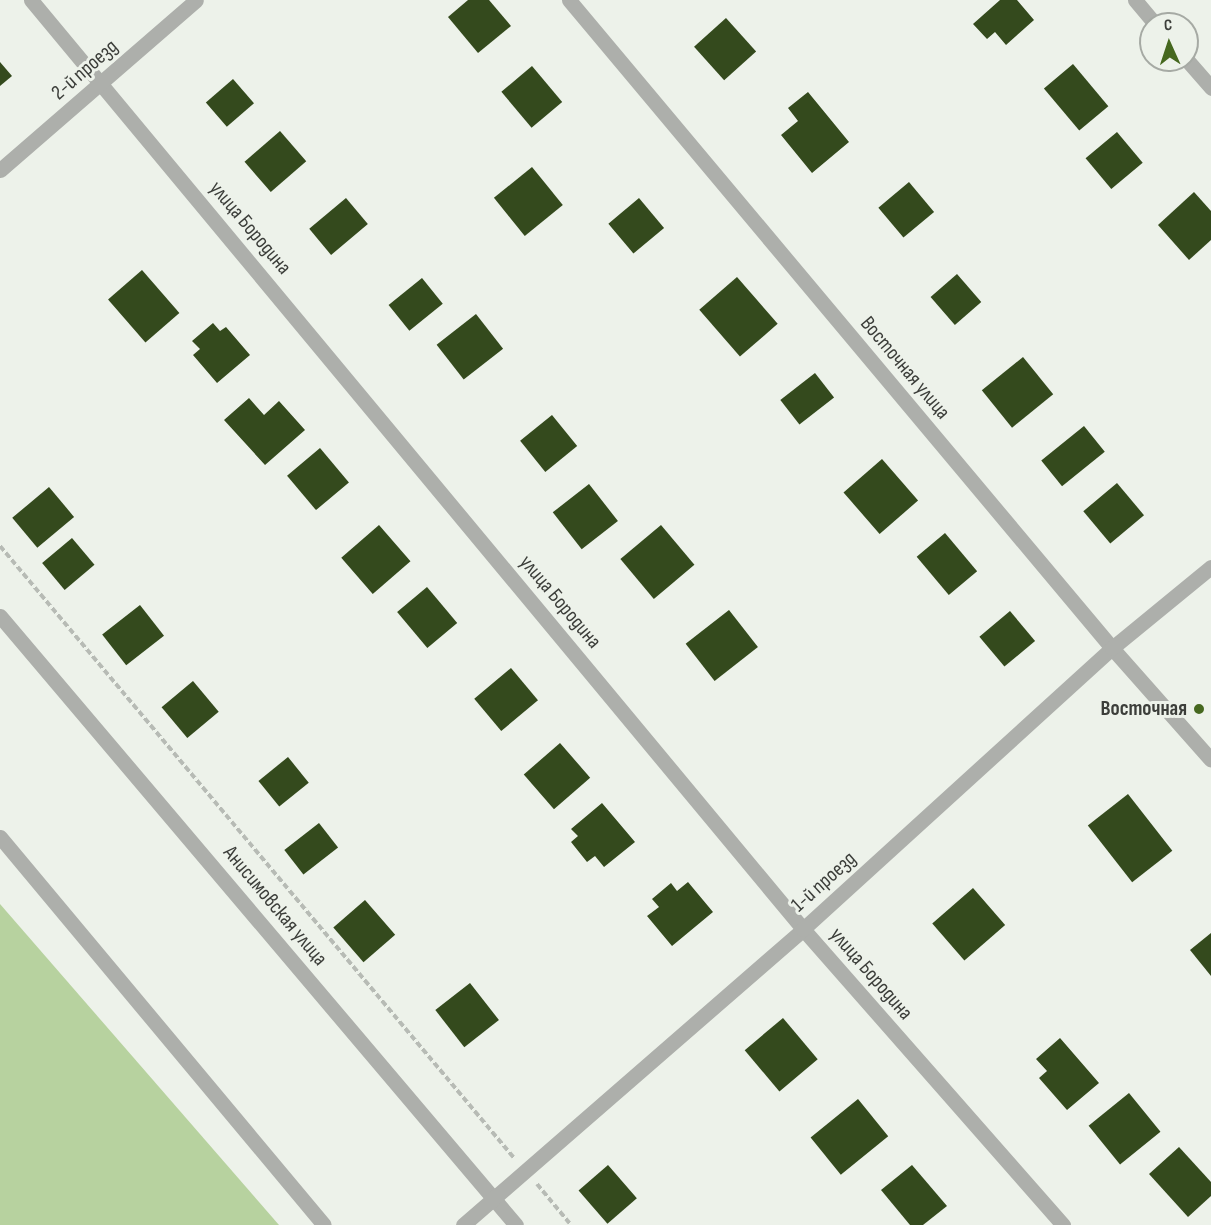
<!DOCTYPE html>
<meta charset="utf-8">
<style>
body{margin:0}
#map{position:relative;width:1211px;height:1225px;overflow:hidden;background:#edf2ea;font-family:"Sofia Sans Condensed",sans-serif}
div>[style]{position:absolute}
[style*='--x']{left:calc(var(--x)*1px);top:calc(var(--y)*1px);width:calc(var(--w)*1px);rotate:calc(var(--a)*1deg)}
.green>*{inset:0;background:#b7d29f}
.building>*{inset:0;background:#344a1d;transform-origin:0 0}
.path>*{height:4px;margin-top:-2px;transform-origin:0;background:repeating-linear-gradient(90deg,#b7bbb5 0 6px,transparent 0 9px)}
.minor>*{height:15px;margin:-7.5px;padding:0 7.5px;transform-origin:7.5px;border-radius:7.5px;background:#adafab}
.dots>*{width:16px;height:16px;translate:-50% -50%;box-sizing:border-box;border:3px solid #edf2ea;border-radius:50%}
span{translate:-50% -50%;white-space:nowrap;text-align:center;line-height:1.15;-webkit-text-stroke:6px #edf2ea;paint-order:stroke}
.street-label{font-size:21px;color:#3c3e3a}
.poi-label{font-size:21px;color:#3c3e3a;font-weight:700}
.right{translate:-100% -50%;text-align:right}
.north{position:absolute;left:1139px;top:12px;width:60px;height:60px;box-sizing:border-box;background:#edf2ea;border:2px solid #a6aaa4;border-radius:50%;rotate:357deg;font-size:16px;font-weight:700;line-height:24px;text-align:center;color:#3c3e3a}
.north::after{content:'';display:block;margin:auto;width:21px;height:27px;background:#46681f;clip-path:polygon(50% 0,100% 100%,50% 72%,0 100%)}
</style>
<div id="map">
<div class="green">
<div style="clip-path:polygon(0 904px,279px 1225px,0 1225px)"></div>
</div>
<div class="building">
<div style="clip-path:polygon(468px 0,489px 0,511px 26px,478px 53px,448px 17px)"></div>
<div style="clip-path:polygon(1000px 0,1017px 0,1034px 20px,1006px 45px,995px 32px,987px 39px,973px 24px)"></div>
<div style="left:726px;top:18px;width:45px;height:43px;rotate:48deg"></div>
<div style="clip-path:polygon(0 62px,12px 76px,0 86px)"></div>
<div style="left:1073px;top:64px;width:55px;height:38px;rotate:50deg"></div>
<div style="left:532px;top:66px;width:47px;height:40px;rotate:50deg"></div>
<div style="left:233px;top:79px;width:32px;height:36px;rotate:49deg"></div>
<div style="clip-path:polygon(808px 92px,849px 142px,812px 173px,781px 135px,798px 121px,788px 108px)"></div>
<div style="left:280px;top:131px;width:40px;height:47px;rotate:49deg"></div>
<div style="left:1117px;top:132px;width:40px;height:41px;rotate:50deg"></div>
<div style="left:532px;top:167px;width:49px;height:49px;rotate:51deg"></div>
<div style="left:909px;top:182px;width:39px;height:40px;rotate:50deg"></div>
<div style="clip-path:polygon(1194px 192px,1211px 211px,1211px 240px,1189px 260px,1158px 225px)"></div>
<div style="left:346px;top:198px;width:34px;height:48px;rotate:50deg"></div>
<div style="left:639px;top:198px;width:39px;height:40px;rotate:50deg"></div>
<div style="left:142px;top:270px;width:57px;height:45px;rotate:49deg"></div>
<div style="left:957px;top:274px;width:37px;height:35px;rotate:49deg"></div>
<div style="left:737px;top:277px;width:62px;height:50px;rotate:49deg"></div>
<div style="left:422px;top:278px;width:33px;height:43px;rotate:51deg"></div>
<div style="left:476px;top:314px;width:44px;height:50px;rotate:52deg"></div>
<div style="clip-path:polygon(213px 323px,220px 331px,226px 327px,250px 355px,217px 383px,193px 355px,200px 349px,192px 341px)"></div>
<div style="left:1023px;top:357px;width:48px;height:53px;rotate:51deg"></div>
<div style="left:815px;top:373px;width:31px;height:44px;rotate:52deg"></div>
<div style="clip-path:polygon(249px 398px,264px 415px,279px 401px,305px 430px,265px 465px,224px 420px)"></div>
<div style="left:552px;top:415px;width:40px;height:41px;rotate:51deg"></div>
<div style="left:1084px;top:426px;width:33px;height:55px;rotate:51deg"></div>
<div style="left:320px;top:448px;width:45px;height:43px;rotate:50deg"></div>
<div style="left:882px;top:459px;width:55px;height:51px;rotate:49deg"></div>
<div style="left:1117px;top:483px;width:42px;height:44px;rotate:50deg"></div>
<div style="left:589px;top:484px;width:47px;height:46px;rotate:52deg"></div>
<div style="left:49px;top:487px;width:39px;height:48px;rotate:50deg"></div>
<div style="left:379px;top:525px;width:48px;height:50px;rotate:49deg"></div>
<div style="left:661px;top:525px;width:52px;height:53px;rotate:50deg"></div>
<div style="left:945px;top:533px;width:50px;height:37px;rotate:50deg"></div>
<div style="left:72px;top:538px;width:35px;height:39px;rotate:50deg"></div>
<div style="left:427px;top:587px;width:47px;height:39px;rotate:50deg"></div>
<div style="left:140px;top:605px;width:39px;height:48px;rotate:52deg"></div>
<div style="left:729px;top:610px;width:47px;height:55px;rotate:52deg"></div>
<div style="left:1010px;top:611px;width:39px;height:40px;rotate:50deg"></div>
<div style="left:511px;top:668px;width:42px;height:48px;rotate:50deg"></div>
<div style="left:193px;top:681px;width:40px;height:41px;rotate:50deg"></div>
<div style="left:560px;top:743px;width:46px;height:48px;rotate:49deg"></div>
<div style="left:288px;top:757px;width:33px;height:38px;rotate:51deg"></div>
<div style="left:1128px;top:794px;width:72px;height:51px;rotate:52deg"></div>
<div style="clip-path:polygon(602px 803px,635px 842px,604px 867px,595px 856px,587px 862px,571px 842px,578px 836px,571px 829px)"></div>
<div style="left:319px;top:823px;width:31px;height:44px;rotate:52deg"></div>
<div style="clip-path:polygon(688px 882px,713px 912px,672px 946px,647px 916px,659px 907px,652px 899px,671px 883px,677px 891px)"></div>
<div style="left:973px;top:888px;width:49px;height:54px;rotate:49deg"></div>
<div style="left:365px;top:900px;width:46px;height:42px;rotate:49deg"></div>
<div style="clip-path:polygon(1211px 933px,1211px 976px,1190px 950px)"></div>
<div style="left:470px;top:983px;width:47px;height:44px;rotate:52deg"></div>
<div style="left:783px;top:1018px;width:54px;height:50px;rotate:50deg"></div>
<div style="clip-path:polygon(1060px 1038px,1099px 1083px,1067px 1110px,1039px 1078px,1047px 1071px,1036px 1059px)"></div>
<div style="left:1129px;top:1093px;width:50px;height:52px;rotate:51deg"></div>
<div style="left:858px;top:1099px;width:48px;height:61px;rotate:51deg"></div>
<div style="clip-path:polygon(1179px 1147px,1211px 1182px,1211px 1196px,1188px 1217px,1149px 1174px)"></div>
<div style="left:608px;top:1165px;width:44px;height:39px;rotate:49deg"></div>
<div style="clip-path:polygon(912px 1165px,947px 1206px,923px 1225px,910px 1225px,881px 1190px)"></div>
</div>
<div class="path">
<div style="--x:0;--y:546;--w:799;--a:49.97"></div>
<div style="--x:537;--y:1184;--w:53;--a:50.3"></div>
</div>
<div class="minor">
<div style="--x:31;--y:0;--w:1208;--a:50.27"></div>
<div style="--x:803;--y:929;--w:394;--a:48.7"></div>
<div style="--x:569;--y:0;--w:845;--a:50.04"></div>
<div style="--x:1112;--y:648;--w:149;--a:48.5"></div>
<div style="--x:1135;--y:0;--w:31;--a:50"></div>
<div style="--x:1187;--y:60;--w:37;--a:49"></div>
<div style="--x:0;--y:170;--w:259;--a:-40.9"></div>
<div style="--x:0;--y:616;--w:798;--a:49.73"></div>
<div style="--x:0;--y:837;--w:505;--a:50.14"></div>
<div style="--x:463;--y:1225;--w:451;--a:-41"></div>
<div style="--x:803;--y:929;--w:418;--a:-42.3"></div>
<div style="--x:1112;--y:648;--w:128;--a:-39.3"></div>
</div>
<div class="dots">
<div style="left:1199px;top:709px;background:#46681f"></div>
</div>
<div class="street-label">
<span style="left:85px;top:70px;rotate:-41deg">2-й проезд</span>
<span style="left:250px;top:228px;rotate:50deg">улица Бородина</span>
<span style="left:905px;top:368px;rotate:50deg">Восточная улица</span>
<span style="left:560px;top:602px;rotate:50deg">улица Бородина</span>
<span style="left:824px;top:882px;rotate:-42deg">1-й проезд</span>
<span style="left:275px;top:906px;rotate:50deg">Анисимовская улица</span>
<span style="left:871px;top:974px;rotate:49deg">улица Бородина</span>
</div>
<div class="poi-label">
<span class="right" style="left:1187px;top:709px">Восточная</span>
</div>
<div class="north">С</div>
</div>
